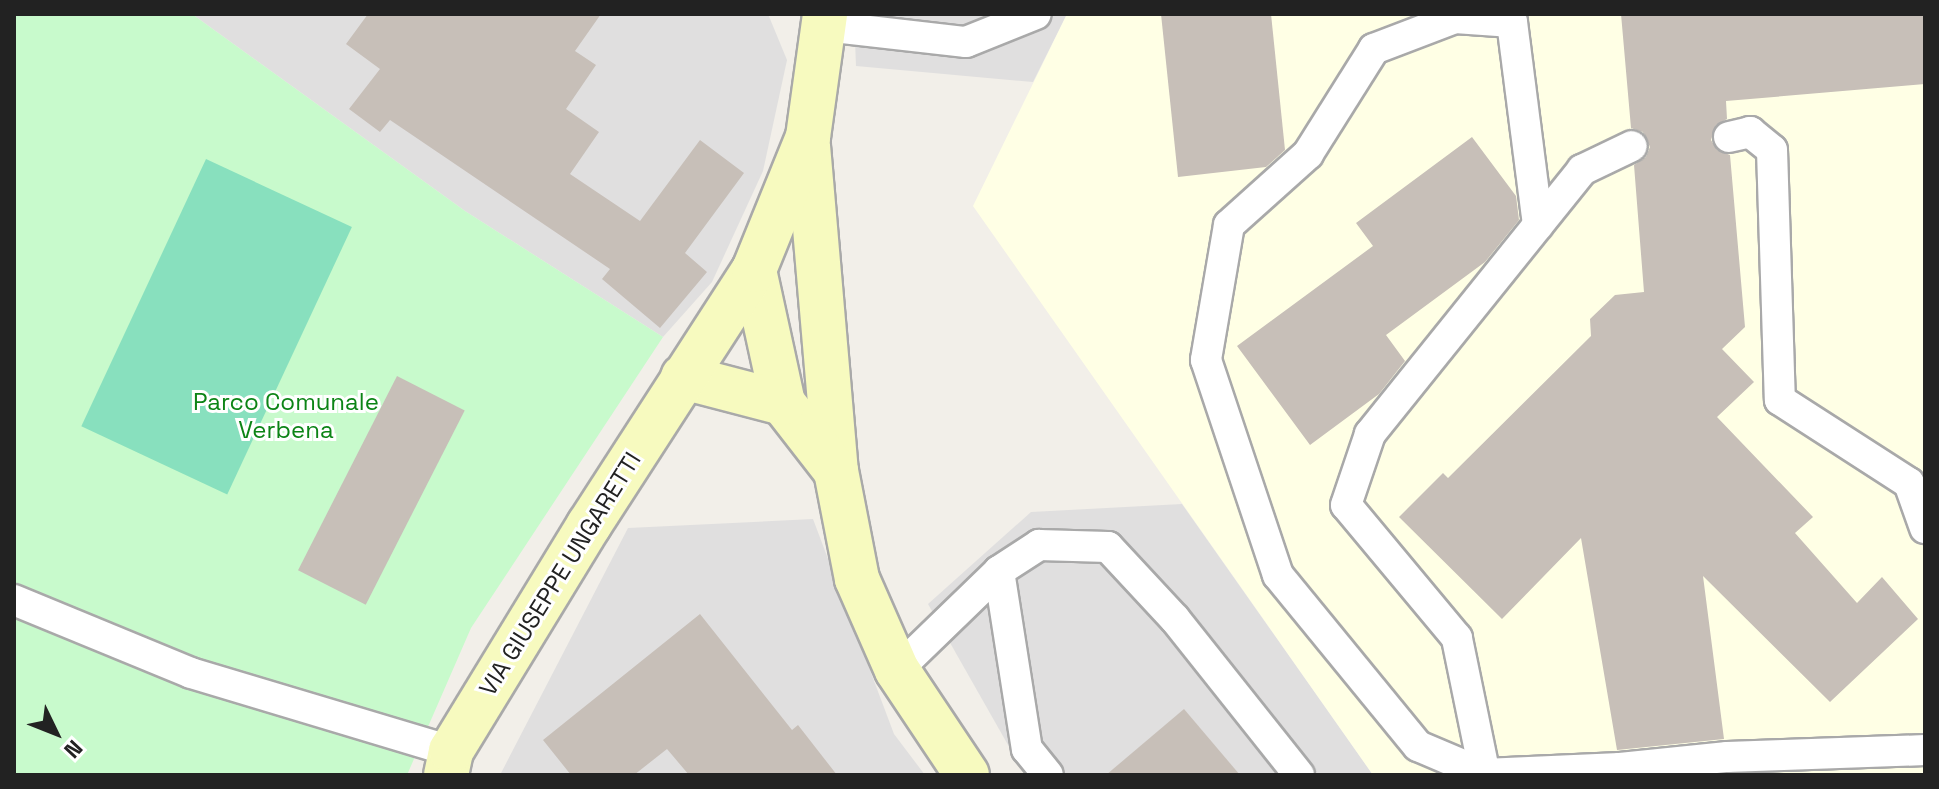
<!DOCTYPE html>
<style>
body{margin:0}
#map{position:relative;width:1939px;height:789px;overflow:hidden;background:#f2efe9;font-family:"Space Grotesk",sans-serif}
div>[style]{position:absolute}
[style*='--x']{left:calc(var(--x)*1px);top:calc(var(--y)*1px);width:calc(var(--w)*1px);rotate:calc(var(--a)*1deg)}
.residential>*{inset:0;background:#e0dfdf}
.education>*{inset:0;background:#ffffe5}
.park>*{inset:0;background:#c8facc}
.pitch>*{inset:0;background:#88e0be;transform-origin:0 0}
.building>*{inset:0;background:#c7bfb8;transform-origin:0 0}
.roads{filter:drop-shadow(2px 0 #a9a9a9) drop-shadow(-2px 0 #a9a9a9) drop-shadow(0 2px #a9a9a9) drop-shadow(0 -2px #a9a9a9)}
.lane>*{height:30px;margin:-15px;padding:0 15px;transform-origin:15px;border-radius:15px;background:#fff}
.secondary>*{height:44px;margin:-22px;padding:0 22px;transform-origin:22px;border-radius:22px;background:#f7fabf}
span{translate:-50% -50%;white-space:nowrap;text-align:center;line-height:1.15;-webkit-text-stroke:6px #fff;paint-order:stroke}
.park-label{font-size:24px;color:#0c8416}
.street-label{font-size:24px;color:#222}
.frame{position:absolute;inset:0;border:16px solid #222;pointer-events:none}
.north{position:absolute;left:16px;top:693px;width:80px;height:80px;-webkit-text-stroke:6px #fff;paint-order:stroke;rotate:133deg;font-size:22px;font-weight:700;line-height:32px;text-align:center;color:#222}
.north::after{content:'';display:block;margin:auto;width:28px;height:36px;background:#222;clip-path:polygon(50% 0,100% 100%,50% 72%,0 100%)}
</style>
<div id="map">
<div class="residential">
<div style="clip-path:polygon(192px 14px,768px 14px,787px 60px,763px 171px,712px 282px,663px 337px,465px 211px)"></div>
<div style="clip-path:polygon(854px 14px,1067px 14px,1033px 82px,856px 66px)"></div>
<div style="clip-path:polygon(1182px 504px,1373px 775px,1029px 775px,1016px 759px,928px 604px,1031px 512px)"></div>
<div style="clip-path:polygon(813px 519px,894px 734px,925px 775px,500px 775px,628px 528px)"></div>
</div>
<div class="education">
<div style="clip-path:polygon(1067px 14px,1925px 14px,1925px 775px,1373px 775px,973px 206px)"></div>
</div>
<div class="park">
<div style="clip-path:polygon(14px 14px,192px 14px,465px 211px,663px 337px,471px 628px,407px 775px,14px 775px)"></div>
</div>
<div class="pitch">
<div style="left:206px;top:159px;width:161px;height:295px;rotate:25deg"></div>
</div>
<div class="building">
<div style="clip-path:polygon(368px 14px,601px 14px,575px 51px,596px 65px,566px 109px,599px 132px,570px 174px,640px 221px,700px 140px,744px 173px,685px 253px,707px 272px,660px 328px,602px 279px,610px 269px,390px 120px,380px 132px,349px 109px,380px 69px,346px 44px)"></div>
<div style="clip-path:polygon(1161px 14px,1271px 14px,1285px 150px,1266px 167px,1178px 177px)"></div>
<div style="clip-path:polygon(1621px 14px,1925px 14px,1925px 84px,1726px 101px,1727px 119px,1716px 125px,1711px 140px,1717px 150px,1730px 155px,1745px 327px,1722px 349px,1754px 382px,1717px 417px,1813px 517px,1795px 533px,1857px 603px,1882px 577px,1918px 619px,1830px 702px,1703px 576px,1724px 739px,1617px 750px,1581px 538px,1502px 619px,1399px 517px,1443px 473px,1448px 478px,1591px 336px,1590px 319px,1615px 295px,1644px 292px,1634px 165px,1646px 157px,1650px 147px,1643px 132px,1631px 128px)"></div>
<div style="clip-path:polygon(1472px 137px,1516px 196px,1519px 220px,1485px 262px,1386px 335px,1405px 361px,1379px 394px,1310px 445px,1237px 346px,1373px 246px,1356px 223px)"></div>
<div style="left:397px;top:376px;width:76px;height:218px;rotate:27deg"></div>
<div style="clip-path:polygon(700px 614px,792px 730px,798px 725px,837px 775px,689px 775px,667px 749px,634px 775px,571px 775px,543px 740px)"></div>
<div style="clip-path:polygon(1184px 709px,1240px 775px,1106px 775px)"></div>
</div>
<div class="roads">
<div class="lane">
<div style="--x:825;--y:26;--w:142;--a:6.5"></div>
<div style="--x:966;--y:42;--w:75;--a:-21.8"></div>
<div style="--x:1729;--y:137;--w:22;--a:-13"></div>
<div style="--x:1750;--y:132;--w:28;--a:39"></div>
<div style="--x:1772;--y:150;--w:250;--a:88.2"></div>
<div style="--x:1780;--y:400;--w:153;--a:32.8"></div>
<div style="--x:1909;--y:483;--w:48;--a:70.4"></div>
<div style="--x:1538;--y:225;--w:205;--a:-97.3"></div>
<div style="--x:1512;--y:22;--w:57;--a:-176"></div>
<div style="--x:1455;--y:18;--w:87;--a:159.1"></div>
<div style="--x:1374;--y:49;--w:124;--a:122.2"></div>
<div style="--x:1308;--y:154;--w:106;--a:138.1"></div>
<div style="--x:1229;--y:225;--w:137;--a:99.7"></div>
<div style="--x:1206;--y:360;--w:227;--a:71.5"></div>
<div style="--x:1278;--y:575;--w:221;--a:50.7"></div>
<div style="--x:1418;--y:746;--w:72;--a:23"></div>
<div style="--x:1484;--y:774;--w:136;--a:-2.5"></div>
<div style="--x:1620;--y:768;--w:108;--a:-5.9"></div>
<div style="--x:1727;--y:757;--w:198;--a:-2"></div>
<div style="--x:999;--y:571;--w:180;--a:81.1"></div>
<div style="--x:1027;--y:749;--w:33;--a:51"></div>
<div style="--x:14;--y:600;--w:191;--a:22.4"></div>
<div style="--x:191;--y:673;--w:271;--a:16.7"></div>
<div style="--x:897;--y:670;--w:142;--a:-44.1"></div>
<div style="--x:999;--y:571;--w:48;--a:-33"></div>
<div style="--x:1039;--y:545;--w:69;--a:1.7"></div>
<div style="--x:1108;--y:547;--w:98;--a:47.1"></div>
<div style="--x:1175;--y:619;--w:199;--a:51.5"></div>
<div style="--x:1485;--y:775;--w:140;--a:-101.6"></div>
<div style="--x:1457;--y:638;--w:173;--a:-129.8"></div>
<div style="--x:1346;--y:505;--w:75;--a:-71.3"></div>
<div style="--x:1370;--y:434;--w:339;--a:-51.2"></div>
<div style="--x:1582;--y:170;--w:55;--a:-25.6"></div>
</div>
<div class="secondary">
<div style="--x:808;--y:146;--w:326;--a:85.1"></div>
<div style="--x:836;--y:471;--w:110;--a:79"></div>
<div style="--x:857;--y:579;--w:99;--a:66.3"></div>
<div style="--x:897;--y:670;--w:126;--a:56.3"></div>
<div style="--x:754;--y:270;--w:136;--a:77.7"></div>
<div style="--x:783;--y:403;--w:86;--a:52.1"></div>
<div style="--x:683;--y:377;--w:103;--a:14.6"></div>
<div style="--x:446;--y:775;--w:25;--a:-78"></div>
<div style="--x:451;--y:751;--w:265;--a:-58.6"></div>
<div style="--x:589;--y:525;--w:304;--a:-57.1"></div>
<div style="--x:754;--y:270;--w:144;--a:-67.9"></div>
<div style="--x:808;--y:137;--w:124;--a:-82.1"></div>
</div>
</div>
<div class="park-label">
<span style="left:286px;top:416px">Parco Comunale<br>Verbena</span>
</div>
<div class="street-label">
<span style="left:560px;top:574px;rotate:-58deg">VIA GIUSEPPE UNGARETTI</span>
</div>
<div class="frame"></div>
<div class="north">N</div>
</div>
